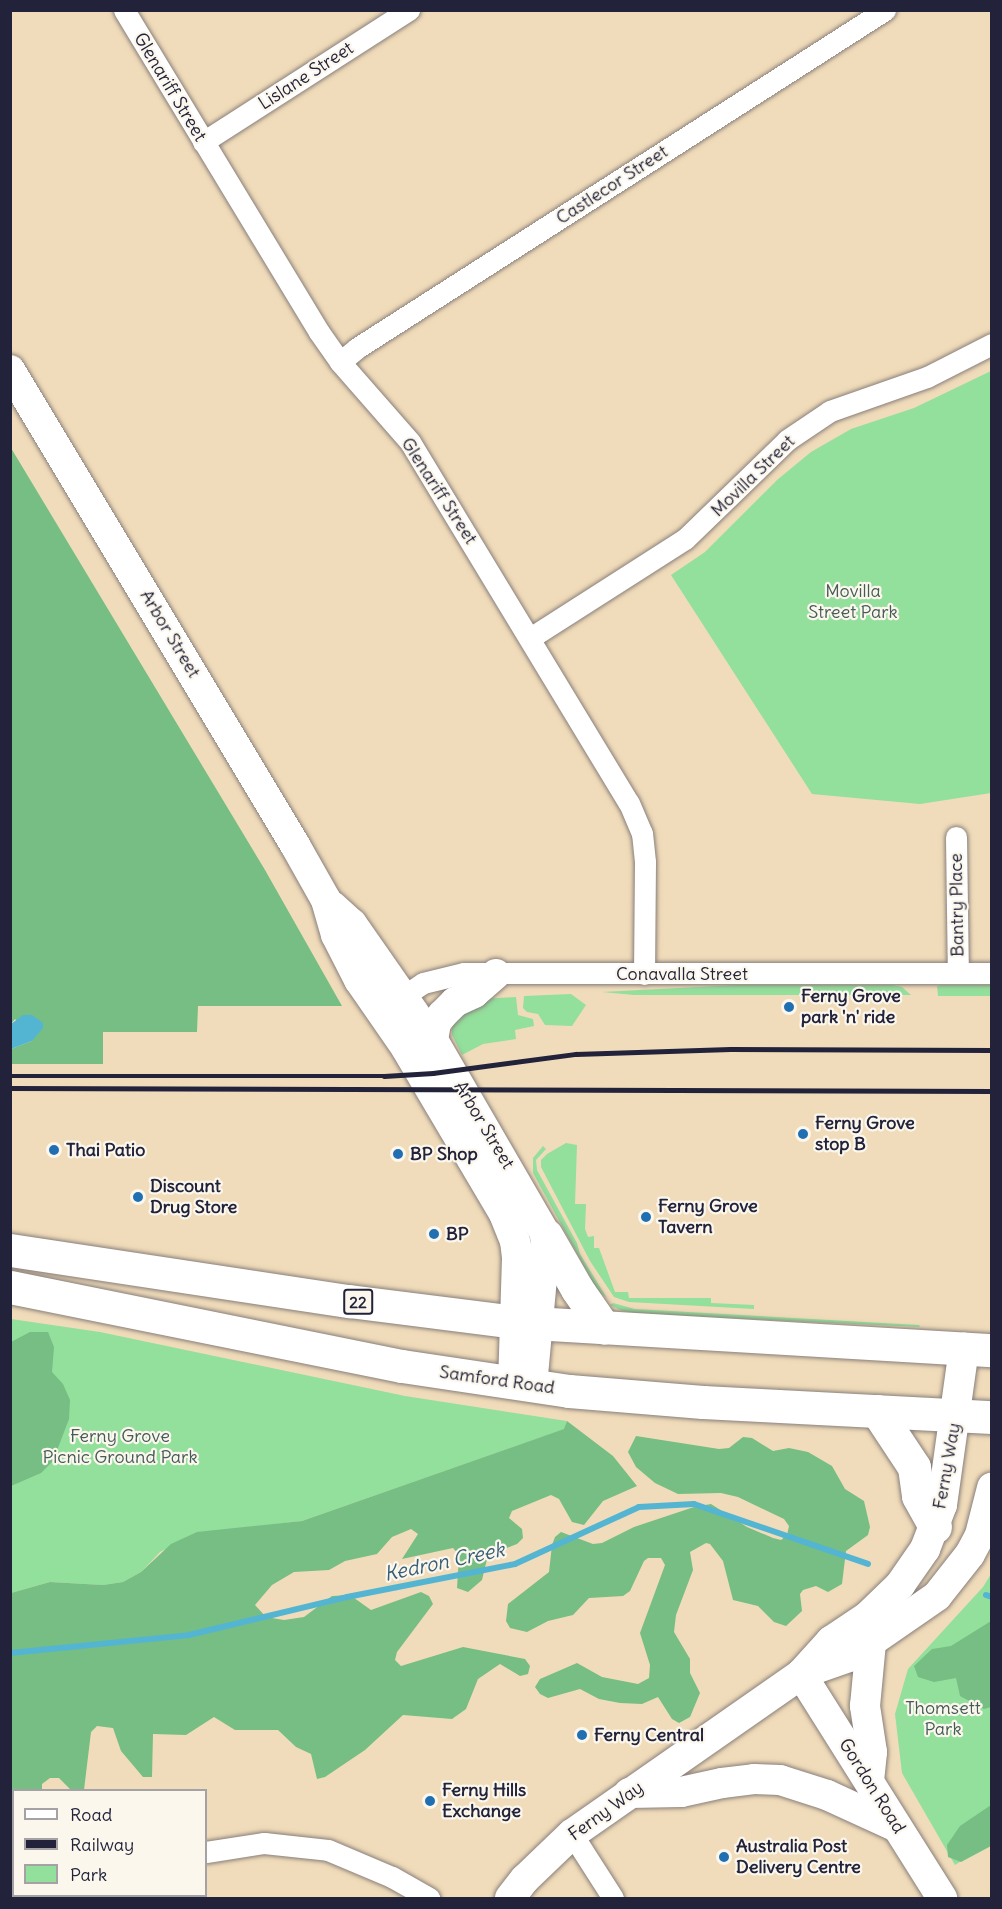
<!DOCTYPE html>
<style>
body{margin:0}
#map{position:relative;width:1002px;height:1909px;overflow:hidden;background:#f0dcba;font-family:Delius,sans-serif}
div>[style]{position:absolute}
.green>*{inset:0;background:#93df9c}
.forest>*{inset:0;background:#76be84}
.water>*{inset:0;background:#54b5d2}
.stream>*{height:6px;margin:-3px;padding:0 3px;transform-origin:3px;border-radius:3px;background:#54b5d2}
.roads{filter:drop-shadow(0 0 2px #897f7a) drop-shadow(0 0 2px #897f7a)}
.street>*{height:21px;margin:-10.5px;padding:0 10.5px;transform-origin:10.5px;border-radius:10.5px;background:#fff}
.secondary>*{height:30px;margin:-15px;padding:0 15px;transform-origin:15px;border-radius:15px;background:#fff}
.primary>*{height:33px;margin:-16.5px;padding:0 16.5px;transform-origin:16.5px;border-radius:16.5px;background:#fff}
.rail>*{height:4.5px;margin:-2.25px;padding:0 2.25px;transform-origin:2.25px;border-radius:2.25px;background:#22223b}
.dots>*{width:16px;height:16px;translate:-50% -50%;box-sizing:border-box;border:3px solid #fbf7ec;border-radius:50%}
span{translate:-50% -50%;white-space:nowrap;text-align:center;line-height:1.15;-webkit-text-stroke:4.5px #fbf7ec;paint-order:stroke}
.shield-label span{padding:2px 4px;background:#fbf7ec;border:2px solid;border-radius:4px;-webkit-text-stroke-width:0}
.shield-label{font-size:16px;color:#22223b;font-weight:700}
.street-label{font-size:18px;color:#22223b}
.park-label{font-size:18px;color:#445b58}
.poi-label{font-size:18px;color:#22223b;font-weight:700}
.left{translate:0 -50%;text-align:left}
.water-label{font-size:20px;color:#365d77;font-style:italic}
.frame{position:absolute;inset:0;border:12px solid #22223b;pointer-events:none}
.legend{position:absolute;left:12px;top:1789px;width:195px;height:108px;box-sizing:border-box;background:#fbf7ec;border:2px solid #a4a2a5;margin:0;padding:8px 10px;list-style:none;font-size:18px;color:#22223b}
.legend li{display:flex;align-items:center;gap:12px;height:30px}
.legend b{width:30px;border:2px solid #a4a2a5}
</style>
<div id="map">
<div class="green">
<div style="clip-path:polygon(991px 371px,991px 793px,920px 804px,812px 794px,671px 575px,705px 552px,777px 480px,811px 452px,851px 429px,914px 408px)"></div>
<div style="clip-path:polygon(736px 985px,893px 985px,902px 987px,911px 995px,634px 995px,602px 992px)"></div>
<div style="clip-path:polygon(941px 985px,991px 985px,991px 996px,938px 996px,937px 986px)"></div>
<div style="clip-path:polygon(571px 994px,586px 1005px,572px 1026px,545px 1025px,538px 1014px,527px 1012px,523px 1008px,524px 996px)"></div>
<div style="clip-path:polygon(516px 997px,518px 1015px,533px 1019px,534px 1026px,515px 1030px,516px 1039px,483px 1044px,462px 1055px,452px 1035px,452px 1021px,481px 999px)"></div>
<div style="clip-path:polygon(566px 1143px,577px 1145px,575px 1204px,586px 1204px,585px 1229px,588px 1237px,594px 1236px,594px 1248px,599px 1248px,615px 1292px,628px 1292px,629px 1298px,711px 1298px,711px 1303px,754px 1305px,754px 1309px,629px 1302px,614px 1297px,590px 1261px,541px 1167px,541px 1160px,547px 1154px)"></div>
<div style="clip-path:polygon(543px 1146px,546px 1149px,536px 1160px,537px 1170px,577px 1243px,580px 1254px,607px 1298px,597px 1290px,533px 1173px,533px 1158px)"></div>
<div style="clip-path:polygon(613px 1303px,635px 1309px,919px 1325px,920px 1327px,638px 1314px,622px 1311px,610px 1305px)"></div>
<div style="clip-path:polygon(11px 1319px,100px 1332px,405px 1396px,567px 1421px,565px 1429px,302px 1521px,197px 1533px,160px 1552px,141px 1572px,123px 1582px,103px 1585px,50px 1582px,11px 1593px)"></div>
<div style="clip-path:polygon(991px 1574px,991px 1842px,955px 1865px,902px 1773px,895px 1714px,908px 1669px,983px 1587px)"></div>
</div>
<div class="forest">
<div style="clip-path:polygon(11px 448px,265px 870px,342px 1006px,198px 1006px,197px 1032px,103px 1032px,103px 1064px,11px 1064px,11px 1049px,32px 1041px,15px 1019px,11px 1024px)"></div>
<div style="clip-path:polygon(30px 1332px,48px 1332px,54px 1347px,52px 1372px,63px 1384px,70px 1400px,69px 1419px,53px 1461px,41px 1473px,11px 1486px,11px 1342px)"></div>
<div style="clip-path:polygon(567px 1421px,613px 1456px,637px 1486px,603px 1501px,584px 1525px,572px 1522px,559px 1499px,551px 1495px,512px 1511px,509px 1518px,522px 1529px,523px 1538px,517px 1544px,488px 1555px,482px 1580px,468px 1592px,457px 1588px,459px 1555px,453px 1548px,402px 1559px,418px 1534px,411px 1529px,392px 1537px,377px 1554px,345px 1561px,329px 1570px,294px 1572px,272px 1585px,255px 1605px,266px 1617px,284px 1620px,304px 1617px,332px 1596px,350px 1595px,371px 1610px,421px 1592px,429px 1596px,433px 1604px,397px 1652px,395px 1660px,401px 1666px,463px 1647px,525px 1659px,530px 1666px,528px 1674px,520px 1676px,500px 1664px,478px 1679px,466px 1709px,452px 1719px,403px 1715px,365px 1750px,325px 1777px,317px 1779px,311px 1754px,296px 1747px,278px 1730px,235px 1730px,214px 1717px,186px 1735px,153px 1734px,152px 1777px,143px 1777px,121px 1751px,113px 1728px,97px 1726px,91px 1732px,84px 1790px,71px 1790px,59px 1778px,50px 1778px,42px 1784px,42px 1790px,14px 1790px,13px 1811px,11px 1810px,11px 1593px,50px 1582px,103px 1585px,123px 1582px,141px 1572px,171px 1544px,197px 1532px,302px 1521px,564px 1429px)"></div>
<div style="clip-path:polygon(636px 1436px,719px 1449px,729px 1448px,743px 1437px,752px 1438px,773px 1451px,789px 1448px,808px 1452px,832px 1466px,845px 1489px,864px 1501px,870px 1527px,868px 1535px,846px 1551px,842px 1584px,828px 1592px,816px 1586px,803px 1590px,800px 1594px,802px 1611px,786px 1626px,774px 1622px,758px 1606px,733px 1600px,723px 1561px,710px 1544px,706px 1543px,690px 1552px,693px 1570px,676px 1615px,674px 1632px,690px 1659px,690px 1673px,700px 1693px,690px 1717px,679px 1723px,672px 1719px,658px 1697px,642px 1704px,620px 1703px,599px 1699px,580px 1689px,548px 1698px,540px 1694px,535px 1687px,540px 1679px,577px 1663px,602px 1677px,638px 1684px,649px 1678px,650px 1665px,640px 1633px,665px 1565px,661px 1558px,648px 1558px,644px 1561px,630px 1591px,623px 1596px,589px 1598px,573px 1615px,548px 1621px,527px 1632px,510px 1628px,506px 1621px,508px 1604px,549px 1572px,552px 1545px,555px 1537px,561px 1532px,593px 1544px,602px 1543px,634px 1527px,694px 1507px,711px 1504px,747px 1527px,773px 1538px,781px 1540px,787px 1535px,789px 1526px,784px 1519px,738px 1497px,721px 1493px,678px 1494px,655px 1483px,636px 1467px,628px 1452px)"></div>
<div style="clip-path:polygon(991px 1621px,991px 1707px,984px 1709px,960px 1696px,956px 1678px,934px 1682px,918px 1677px,914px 1666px,932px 1649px,951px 1646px)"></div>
<div style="clip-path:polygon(991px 1805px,991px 1846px,961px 1862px,948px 1857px,947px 1845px,960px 1826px)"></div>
</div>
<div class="water">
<div style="clip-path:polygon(23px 1015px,32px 1015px,43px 1023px,43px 1028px,32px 1041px,11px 1049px,11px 1024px)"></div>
</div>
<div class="stream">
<div style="left:986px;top:1595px;width:6px;rotate:18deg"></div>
<div style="left:10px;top:1653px;width:180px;rotate:-5.7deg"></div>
<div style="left:189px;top:1635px;width:163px;rotate:-13.5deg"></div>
<div style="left:347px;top:1597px;width:171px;rotate:-11.1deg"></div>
<div style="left:515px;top:1564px;width:136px;rotate:-24.7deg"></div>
<div style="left:639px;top:1507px;width:55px;rotate:-3.1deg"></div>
<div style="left:694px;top:1504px;width:184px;rotate:19deg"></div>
</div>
<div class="roads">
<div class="street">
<div style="left:124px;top:10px;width:376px;rotate:58.8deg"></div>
<div style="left:319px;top:332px;width:37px;rotate:55deg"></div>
<div style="left:340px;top:362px;width:106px;rotate:48.8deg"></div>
<div style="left:410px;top:442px;width:422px;rotate:58.8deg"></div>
<div style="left:629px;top:803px;width:33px;rotate:67deg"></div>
<div style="left:642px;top:833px;width:29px;rotate:84deg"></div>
<div style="left:645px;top:862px;width:112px;rotate:90.5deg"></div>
<div style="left:203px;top:142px;width:245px;rotate:-32.7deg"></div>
<div style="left:340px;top:362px;width:22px;rotate:-39deg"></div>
<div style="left:357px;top:348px;width:627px;rotate:-32.63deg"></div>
<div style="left:530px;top:638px;width:184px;rotate:-32.6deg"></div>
<div style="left:685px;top:539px;width:142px;rotate:-44.1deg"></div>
<div style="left:787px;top:440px;width:52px;rotate:-34deg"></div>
<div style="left:830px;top:411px;width:103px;rotate:-19.3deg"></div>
<div style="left:927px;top:377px;width:73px;rotate:-26.9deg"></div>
<div style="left:956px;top:837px;width:135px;rotate:89.2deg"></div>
<div style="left:392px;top:1004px;width:37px;rotate:-34deg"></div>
<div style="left:423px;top:983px;width:42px;rotate:-13.7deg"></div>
<div style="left:464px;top:973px;width:528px"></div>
<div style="left:572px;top:1834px;width:76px;rotate:57.4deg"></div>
<div style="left:206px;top:1852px;width:59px;rotate:-8.8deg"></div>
<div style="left:264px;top:1843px;width:64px;rotate:6.2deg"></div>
<div style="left:328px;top:1850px;width:69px;rotate:22.9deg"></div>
<div style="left:392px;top:1877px;width:43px;rotate:29.6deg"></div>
<div style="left:84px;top:1898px;width:7px;rotate:-16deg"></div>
</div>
<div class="secondary">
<div style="left:10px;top:370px;width:554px;rotate:59.04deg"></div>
<div style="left:295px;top:845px;width:63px;rotate:60.6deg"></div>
<div style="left:326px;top:900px;width:36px;rotate:74deg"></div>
<div style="left:336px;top:935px;width:51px;rotate:62.9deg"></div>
<div style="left:359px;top:980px;width:83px;rotate:55.3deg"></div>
<div style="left:406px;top:1048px;width:193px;rotate:59.4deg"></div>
<div style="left:504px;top:1214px;width:29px;rotate:68deg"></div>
<div style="left:515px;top:1241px;width:17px;rotate:83deg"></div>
<div style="left:517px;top:1258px;width:124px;rotate:91.8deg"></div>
<div style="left:332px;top:906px;width:27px;rotate:42deg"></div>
<div style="left:352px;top:924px;width:141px;rotate:55.1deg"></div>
<div style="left:433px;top:1040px;width:225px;rotate:59.9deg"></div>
<div style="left:546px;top:1235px;width:151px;rotate:95.3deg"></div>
<div style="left:433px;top:1040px;width:17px;rotate:-80deg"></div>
<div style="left:436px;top:1023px;width:10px;rotate:-53deg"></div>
<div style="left:442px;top:1015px;width:18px;rotate:-45deg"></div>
<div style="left:455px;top:1002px;width:21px;rotate:-25deg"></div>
<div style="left:474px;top:993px;width:29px;rotate:-41deg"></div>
<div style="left:806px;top:1672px;width:46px;rotate:-19.2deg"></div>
<div style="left:849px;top:1657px;width:107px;rotate:-34.7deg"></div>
<div style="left:937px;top:1596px;width:53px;rotate:-51.8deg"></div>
<div style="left:970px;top:1554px;width:21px;rotate:-62deg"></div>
<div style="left:980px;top:1535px;width:49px;rotate:-75.7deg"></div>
<div style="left:801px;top:1674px;width:265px;rotate:57.8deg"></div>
<div style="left:869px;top:1781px;width:29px;rotate:-84deg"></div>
<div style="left:872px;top:1752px;width:47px;rotate:-98.7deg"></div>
<div style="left:865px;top:1706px;width:64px;rotate:-84.6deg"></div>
<div style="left:629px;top:1793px;width:52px;rotate:-1.1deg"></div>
<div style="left:681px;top:1792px;width:42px;rotate:-12.4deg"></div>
<div style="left:722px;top:1783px;width:32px;rotate:-7deg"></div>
<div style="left:754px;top:1779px;width:26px;rotate:2deg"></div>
<div style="left:780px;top:1780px;width:49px;rotate:17.7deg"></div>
<div style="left:827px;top:1795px;width:77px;rotate:24.6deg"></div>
<div style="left:510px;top:1898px;width:24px;rotate:-52deg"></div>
<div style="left:525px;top:1879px;width:65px;rotate:-43.8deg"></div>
<div style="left:572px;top:1834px;width:279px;rotate:-34.9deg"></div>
<div style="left:801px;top:1674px;width:45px;rotate:-47.7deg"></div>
<div style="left:831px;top:1641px;width:45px;rotate:-34deg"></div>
<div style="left:868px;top:1616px;width:45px;rotate:-44.1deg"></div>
<div style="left:900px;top:1585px;width:44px;rotate:-55.2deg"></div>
<div style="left:925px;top:1549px;width:47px;rotate:-68.9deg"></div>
<div style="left:942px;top:1505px;width:159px;rotate:-82deg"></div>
</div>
<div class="primary">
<div style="left:546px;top:1235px;width:62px;rotate:60.1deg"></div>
<div style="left:577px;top:1289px;width:47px;rotate:55.3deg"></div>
<div style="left:10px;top:1250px;width:343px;rotate:8.6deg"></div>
<div style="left:349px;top:1301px;width:168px;rotate:7.2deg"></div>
<div style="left:516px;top:1322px;width:477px;rotate:3.4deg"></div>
<div style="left:10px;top:1287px;width:400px;rotate:11.4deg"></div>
<div style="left:402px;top:1366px;width:169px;rotate:8.5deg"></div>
<div style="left:569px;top:1391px;width:134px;rotate:4.7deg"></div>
<div style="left:703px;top:1402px;width:289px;rotate:3deg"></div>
<div style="left:877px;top:1411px;width:67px;rotate:56.5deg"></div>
<div style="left:914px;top:1467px;width:29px;rotate:82deg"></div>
<div style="left:918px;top:1496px;width:35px;rotate:61deg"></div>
</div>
</div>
<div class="rail">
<div style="left:10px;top:1076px;width:374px"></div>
<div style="left:384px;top:1076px;width:49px;rotate:-3.5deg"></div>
<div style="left:433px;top:1073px;width:144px;rotate:-7.6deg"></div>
<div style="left:576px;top:1054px;width:154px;rotate:-1.9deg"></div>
<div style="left:730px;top:1049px;width:262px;rotate:0.2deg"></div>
<div style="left:10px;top:1088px;width:982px;rotate:0.18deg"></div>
</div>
<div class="dots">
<div style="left:789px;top:1007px;background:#1f6fb2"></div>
<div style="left:803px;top:1134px;background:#1f6fb2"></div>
<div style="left:54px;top:1150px;background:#1f6fb2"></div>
<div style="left:398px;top:1154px;background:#1f6fb2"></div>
<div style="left:138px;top:1197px;background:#1f6fb2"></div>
<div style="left:646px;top:1217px;background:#1f6fb2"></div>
<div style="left:434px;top:1234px;background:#1f6fb2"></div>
<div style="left:582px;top:1735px;background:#1f6fb2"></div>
<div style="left:430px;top:1801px;background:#1f6fb2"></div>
<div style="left:724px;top:1857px;background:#1f6fb2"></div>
</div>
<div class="shield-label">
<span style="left:358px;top:1302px">22</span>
</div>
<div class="street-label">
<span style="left:306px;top:76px;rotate:-33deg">Lislane Street</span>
<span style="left:170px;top:87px;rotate:59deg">Glenariff Street</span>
<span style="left:612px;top:185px;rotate:-33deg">Castlecor Street</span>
<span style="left:753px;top:476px;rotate:-44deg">Movilla Street</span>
<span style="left:439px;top:491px;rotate:57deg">Glenariff Street</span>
<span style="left:170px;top:634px;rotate:59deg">Arbor Street</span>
<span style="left:957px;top:905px;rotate:-91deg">Bantry Place</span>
<span style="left:682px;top:974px">Conavalla Street</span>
<span style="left:484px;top:1125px;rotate:59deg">Arbor Street</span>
<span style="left:497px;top:1380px;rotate:8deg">Samford Road</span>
<span style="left:947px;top:1466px;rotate:-80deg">Ferny Way</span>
<span style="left:872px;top:1786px;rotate:58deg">Gordon Road</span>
<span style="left:606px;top:1811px;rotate:-36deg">Ferny Way</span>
</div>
<div class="park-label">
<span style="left:853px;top:602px">Movilla<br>Street Park</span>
<span style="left:120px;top:1447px">Ferny Grove<br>Picnic Ground Park</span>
<span style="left:943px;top:1719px">Thomsett<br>Park</span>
</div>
<div class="poi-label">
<span class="left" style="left:801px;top:1007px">Ferny Grove<br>park 'n' ride</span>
<span class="left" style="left:815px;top:1134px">Ferny Grove<br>stop B</span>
<span class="left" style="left:66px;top:1150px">Thai Patio</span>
<span class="left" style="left:410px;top:1154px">BP Shop</span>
<span class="left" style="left:150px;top:1197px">Discount<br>Drug Store</span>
<span class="left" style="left:658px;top:1217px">Ferny Grove<br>Tavern</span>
<span class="left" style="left:446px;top:1234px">BP</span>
<span class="left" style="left:594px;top:1735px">Ferny Central</span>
<span class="left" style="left:442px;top:1801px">Ferny Hills<br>Exchange</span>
<span class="left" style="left:736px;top:1857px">Australia Post<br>Delivery Centre</span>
</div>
<div class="water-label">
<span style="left:444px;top:1561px;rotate:-12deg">Kedron Creek</span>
</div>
<div class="frame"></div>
<ul class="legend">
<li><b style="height:8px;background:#fff"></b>Road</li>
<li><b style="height:8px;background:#22223b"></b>Railway</li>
<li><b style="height:16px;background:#93df9c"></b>Park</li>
</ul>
</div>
